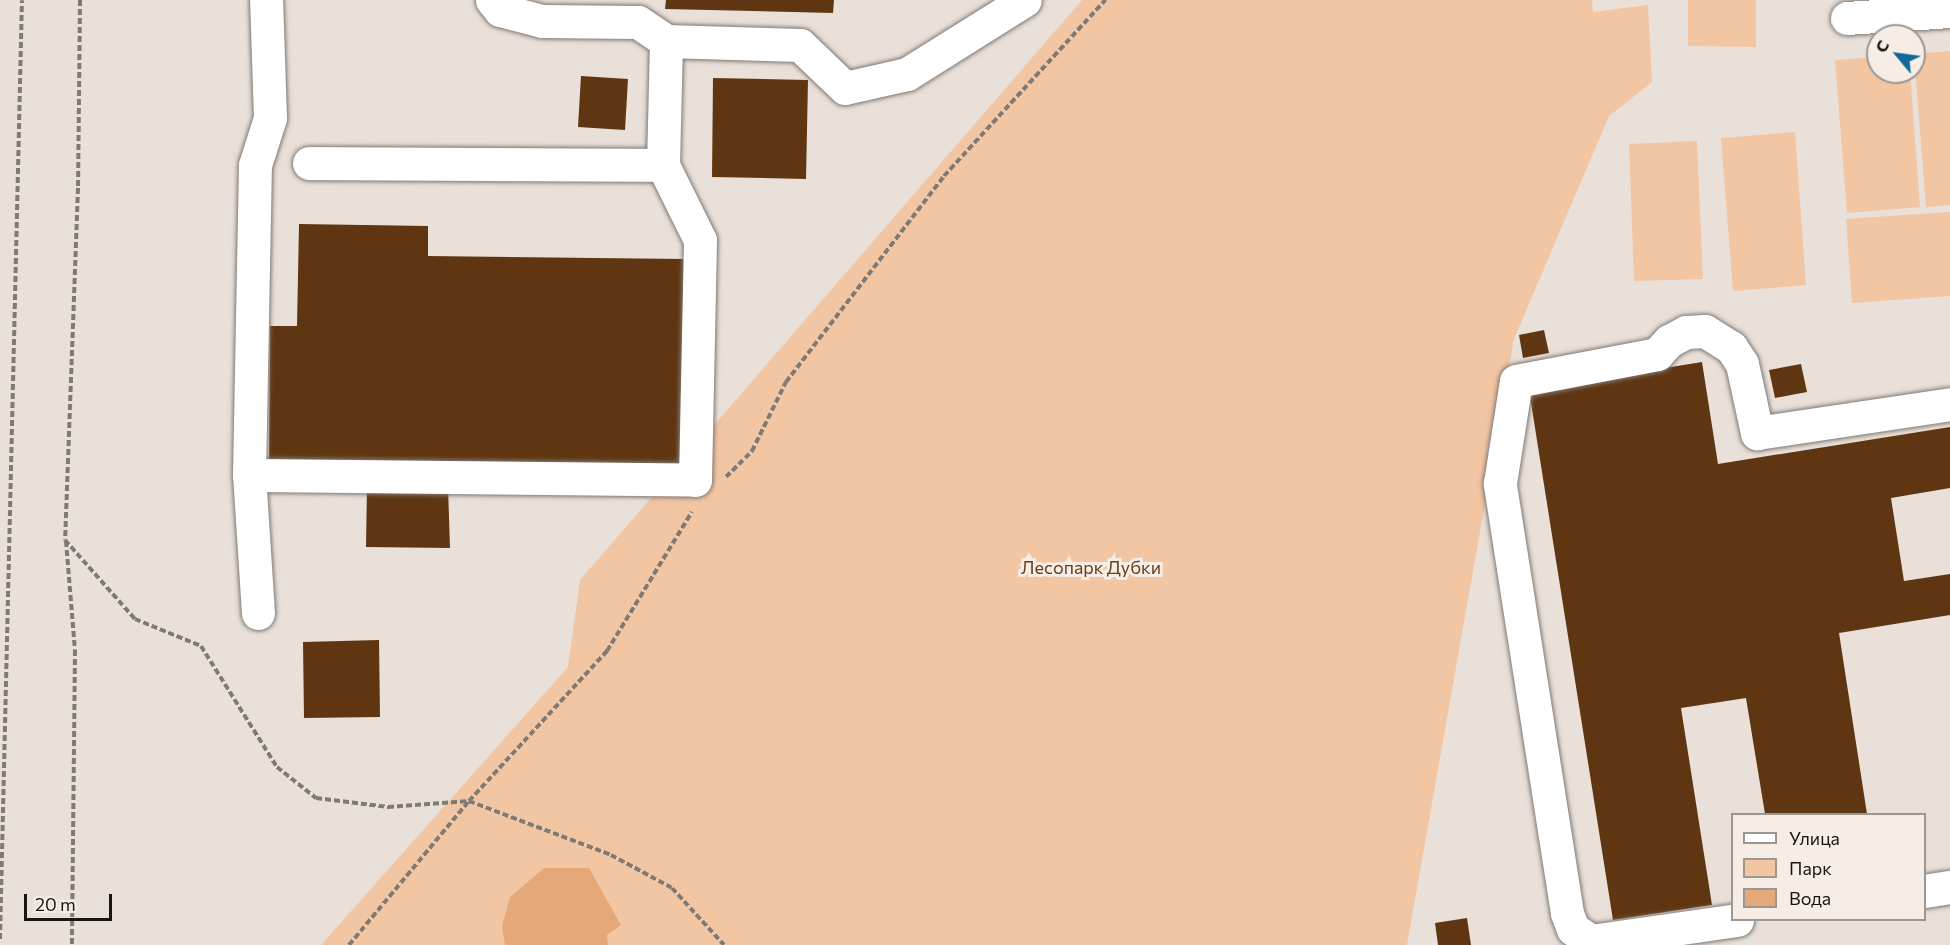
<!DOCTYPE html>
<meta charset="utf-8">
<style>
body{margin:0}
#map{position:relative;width:1950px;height:945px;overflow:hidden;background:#e9e0d9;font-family:Commissioner,sans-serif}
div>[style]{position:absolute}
.green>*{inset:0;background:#f2c5a3}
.water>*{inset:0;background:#e5a979}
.building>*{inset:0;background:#5f3611}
.path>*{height:4px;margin-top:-2px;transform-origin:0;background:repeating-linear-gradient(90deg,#807a75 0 6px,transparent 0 9px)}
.roads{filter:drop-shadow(0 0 2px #827973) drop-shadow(0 0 2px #827973)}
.minor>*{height:33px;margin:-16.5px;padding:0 16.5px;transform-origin:16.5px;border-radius:16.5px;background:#fff}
span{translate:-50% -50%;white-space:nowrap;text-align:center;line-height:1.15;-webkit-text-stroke:6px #f6ede6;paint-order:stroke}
.park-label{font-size:18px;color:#673e1a}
.legend{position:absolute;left:1731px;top:813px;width:195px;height:108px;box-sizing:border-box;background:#f6ede6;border:2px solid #9d9791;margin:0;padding:8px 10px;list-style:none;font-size:18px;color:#181512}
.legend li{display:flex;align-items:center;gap:12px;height:30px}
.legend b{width:30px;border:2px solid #9d9791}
.north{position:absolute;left:1866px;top:24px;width:60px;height:60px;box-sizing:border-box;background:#f6ede6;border:2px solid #9d9791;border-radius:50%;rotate:299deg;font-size:16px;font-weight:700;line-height:24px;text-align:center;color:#181512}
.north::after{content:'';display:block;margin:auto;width:21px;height:27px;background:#0f6a99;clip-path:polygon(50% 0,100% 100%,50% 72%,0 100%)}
.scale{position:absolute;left:24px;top:894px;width:88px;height:27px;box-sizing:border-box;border:3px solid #181512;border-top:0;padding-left:8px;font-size:18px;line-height:21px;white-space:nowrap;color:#181512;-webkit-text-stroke:4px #f6ede6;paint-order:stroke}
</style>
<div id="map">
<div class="green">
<div style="clip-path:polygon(1082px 0,1592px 0,1593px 12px,1648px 5px,1652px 82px,1609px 116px,1514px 339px,1407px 945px,321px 945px,568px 667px,580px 580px)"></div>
<div style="clip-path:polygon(1688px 0,1756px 0,1756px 47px,1688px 46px)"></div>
<div style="clip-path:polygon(1950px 51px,1950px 205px,1926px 207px,1914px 54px)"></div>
<div style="clip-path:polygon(1878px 57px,1878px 72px,1910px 72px,1920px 207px,1847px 213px,1835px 60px)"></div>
<div style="clip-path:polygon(1795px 132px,1806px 285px,1733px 291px,1721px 138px)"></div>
<div style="clip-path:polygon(1697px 141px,1703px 279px,1634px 281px,1629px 144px)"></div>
<div style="clip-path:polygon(1950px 212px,1950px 296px,1852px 303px,1846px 219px)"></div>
</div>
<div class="water">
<div style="clip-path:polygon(544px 868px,589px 868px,621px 925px,607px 935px,608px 945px,505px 945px,502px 926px,510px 897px)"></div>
</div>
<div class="building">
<div style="clip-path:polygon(666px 0,834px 0,833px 13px,665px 9px)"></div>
<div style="clip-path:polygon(581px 76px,628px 79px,625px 130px,578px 127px)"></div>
<div style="clip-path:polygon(713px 78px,808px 80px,806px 179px,712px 177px)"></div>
<div style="clip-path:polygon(299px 224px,428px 226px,428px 256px,684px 259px,681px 471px,269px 466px,270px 326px,297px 326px)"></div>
<div style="clip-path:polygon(1544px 330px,1549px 353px,1523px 358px,1519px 335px)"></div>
<div style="clip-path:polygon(1702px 362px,1718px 464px,1950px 427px,1950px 488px,1891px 498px,1904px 581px,1950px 574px,1950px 615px,1839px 633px,1867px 814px,1765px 814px,1746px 698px,1681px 708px,1712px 905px,1613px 920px,1529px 390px)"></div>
<div style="clip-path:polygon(1801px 364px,1807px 392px,1775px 398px,1769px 370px)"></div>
<div style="clip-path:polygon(367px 485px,448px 487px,450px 548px,366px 547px)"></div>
<div style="clip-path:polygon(379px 640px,380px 717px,304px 718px,303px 642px)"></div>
<div style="clip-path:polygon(1467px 918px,1471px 945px,1438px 945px,1435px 923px)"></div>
</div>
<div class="path">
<div style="left:80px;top:0;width:188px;rotate:90.6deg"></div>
<div style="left:78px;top:188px;width:352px;rotate:92.1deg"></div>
<div style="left:65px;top:540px;width:106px;rotate:48.5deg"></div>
<div style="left:135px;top:619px;width:71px;rotate:22.2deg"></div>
<div style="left:201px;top:646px;width:143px;rotate:57.9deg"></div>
<div style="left:277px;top:767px;width:50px;rotate:38.5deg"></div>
<div style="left:316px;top:798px;width:73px;rotate:7.1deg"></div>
<div style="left:388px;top:807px;width:81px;rotate:-4.2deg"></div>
<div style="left:469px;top:801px;width:152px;rotate:20.8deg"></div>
<div style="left:611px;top:855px;width:69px;rotate:28.4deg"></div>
<div style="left:672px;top:888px;width:77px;rotate:47.6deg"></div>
<div style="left:726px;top:477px;width:37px;rotate:-45deg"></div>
<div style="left:752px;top:451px;width:77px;rotate:-63.8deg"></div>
<div style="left:786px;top:382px;width:260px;rotate:-52.5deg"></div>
<div style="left:944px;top:176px;width:239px;rotate:-47.5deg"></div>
<div style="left:66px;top:541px;width:109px;rotate:85.3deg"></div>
<div style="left:75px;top:650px;width:295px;rotate:90.6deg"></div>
<div style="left:0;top:939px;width:939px;rotate:-88.66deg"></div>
<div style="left:349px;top:945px;width:187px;rotate:-50.2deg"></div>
<div style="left:469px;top:801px;width:204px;rotate:-47.4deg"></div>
<div style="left:607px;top:651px;width:163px;rotate:-58.6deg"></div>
</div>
<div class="roads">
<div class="minor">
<div style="left:492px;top:0;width:13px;rotate:51deg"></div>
<div style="left:500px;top:10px;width:43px;rotate:14.7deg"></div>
<div style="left:542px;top:21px;width:96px;rotate:0.6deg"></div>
<div style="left:638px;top:22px;width:34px;rotate:34deg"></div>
<div style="left:666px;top:41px;width:134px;rotate:1.7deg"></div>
<div style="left:800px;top:45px;width:62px;rotate:43.7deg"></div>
<div style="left:845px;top:88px;width:64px;rotate:-12.7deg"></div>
<div style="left:907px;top:74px;width:139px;rotate:-32.1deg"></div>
<div style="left:1847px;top:18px;width:103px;rotate:-3.9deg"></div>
<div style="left:309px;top:163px;width:354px;rotate:0.3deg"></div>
<div style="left:663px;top:165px;width:124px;rotate:-88.6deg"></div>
<div style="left:249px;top:475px;width:446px;rotate:0.6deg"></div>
<div style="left:695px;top:480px;width:240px;rotate:-88.8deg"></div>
<div style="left:700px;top:240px;width:84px;rotate:-116.3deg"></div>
<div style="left:258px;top:613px;width:138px;rotate:-93.7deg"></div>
<div style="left:249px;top:475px;width:310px;rotate:-88.9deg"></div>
<div style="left:255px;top:165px;width:49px;rotate:-72.3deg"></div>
<div style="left:270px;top:118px;width:118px;rotate:-91.9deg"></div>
<div style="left:1924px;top:891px;width:26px;rotate:-9deg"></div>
<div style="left:1737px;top:920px;width:148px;rotate:171.8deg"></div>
<div style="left:1591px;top:941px;width:22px;rotate:-146deg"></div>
<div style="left:1573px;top:929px;width:17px;rotate:-111deg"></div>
<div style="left:1567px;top:913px;width:435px;rotate:-98.9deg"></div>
<div style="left:1500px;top:483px;width:103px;rotate:-81.1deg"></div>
<div style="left:1516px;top:381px;width:144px;rotate:-10.8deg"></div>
<div style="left:1657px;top:354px;width:18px;rotate:-47deg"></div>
<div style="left:1669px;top:341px;width:19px;rotate:-28deg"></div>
<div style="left:1686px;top:332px;width:19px;rotate:-3deg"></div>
<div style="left:1705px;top:331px;width:31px;rotate:32deg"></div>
<div style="left:1731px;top:347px;width:20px;rotate:57deg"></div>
<div style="left:1742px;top:364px;width:71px;rotate:77.7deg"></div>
<div style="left:1757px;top:433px;width:195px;rotate:-8.5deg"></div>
</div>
</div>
<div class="park-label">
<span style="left:1091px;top:567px">Лесопарк Дубки</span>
</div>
<ul class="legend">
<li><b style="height:8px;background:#fff"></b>Улица</li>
<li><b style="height:16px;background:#f2c5a3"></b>Парк</li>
<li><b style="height:16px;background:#e5a979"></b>Вода</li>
</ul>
<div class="north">С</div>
<div class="scale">20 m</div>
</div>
